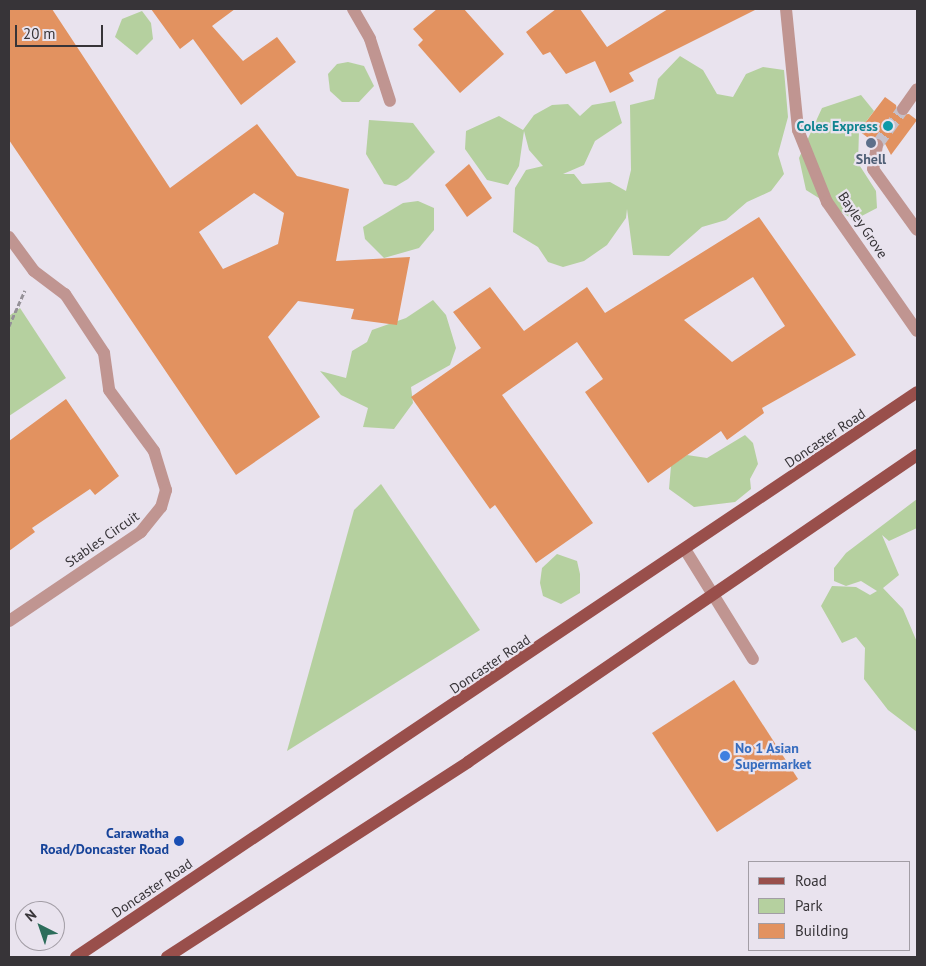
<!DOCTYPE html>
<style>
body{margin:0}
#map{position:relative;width:926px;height:966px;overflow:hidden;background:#e9e3ee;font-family:"PT Sans",sans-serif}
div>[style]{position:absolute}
.green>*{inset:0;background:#b5d09f}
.building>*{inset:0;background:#e29260}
.minor-tunnel>*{height:12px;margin-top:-6px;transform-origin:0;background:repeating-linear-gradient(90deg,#c5c0ca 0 12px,transparent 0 18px)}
.path>*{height:3px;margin-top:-1.5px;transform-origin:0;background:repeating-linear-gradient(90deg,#959198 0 5px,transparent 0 7.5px)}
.minor>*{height:12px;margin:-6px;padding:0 6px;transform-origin:6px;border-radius:6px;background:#c09591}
.major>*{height:12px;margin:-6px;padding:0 6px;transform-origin:6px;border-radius:6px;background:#994f4b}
.dots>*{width:14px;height:14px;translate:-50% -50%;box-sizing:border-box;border:2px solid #e9e3ee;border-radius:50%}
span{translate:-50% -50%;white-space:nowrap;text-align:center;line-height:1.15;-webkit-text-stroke:4.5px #e9e3ee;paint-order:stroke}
.culture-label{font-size:14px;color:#0d838f;font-weight:700}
.right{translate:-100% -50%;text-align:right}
.service-label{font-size:14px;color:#4e5e75;font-weight:700}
.street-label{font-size:14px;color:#373438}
.shop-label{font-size:14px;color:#366cbe;font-weight:700}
.left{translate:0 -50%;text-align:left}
.transit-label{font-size:14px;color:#164399;font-weight:700}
.frame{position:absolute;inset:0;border:10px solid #373438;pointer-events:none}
.legend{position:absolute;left:748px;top:861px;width:162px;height:90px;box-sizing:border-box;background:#e9e3ee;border:1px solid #a29da5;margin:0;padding:6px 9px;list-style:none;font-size:15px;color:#373438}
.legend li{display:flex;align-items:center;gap:10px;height:25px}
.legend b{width:25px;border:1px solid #a29da5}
.north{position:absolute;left:15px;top:901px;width:50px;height:50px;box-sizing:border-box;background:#e9e3ee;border:1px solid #a29da5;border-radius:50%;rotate:319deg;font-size:14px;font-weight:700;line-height:20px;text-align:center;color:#373438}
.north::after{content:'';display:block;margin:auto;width:18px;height:22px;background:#2d6d5b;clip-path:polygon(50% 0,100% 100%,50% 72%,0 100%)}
.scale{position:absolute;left:15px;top:25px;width:88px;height:22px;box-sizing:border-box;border:2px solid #373438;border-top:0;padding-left:6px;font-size:15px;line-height:18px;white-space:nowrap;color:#373438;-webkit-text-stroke:4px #e9e3ee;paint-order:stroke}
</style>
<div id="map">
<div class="green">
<div style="clip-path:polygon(142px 11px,151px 23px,153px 39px,137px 55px,115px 37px,122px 19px)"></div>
<div style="clip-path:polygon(680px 56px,703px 70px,717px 94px,733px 97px,746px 74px,763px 67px,784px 70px,788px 117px,778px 154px,784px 174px,771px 191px,747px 202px,726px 220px,702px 227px,669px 256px,633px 255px,627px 209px,626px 218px,607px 245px,584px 261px,563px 267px,548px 262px,538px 247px,513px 232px,515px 188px,526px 170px,543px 166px,529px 150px,524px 131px,519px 166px,508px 185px,487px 180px,465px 149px,466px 131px,499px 116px,523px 130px,534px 115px,552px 105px,568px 104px,580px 116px,592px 105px,615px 101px,622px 123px,595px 141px,584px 165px,563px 174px,574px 174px,582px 184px,610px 182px,626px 191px,631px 170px,630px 105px,654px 99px,658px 79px)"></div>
<div style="clip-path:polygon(348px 62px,364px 66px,374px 86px,359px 102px,342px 102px,330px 91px,328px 74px,337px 64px)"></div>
<div style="clip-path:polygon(861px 95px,874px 111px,859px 131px,858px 163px,876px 191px,877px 208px,854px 220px,806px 190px,799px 158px,822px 108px)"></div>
<div style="clip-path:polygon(369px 120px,413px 123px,435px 152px,408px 179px,396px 186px,384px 184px,366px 154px)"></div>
<div style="clip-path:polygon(418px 201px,434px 208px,434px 230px,419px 248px,384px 258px,365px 239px,363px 227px,403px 203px)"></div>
<div style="clip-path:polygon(433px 300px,446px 315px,456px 348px,450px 365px,411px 387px,413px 403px,394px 429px,363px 427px,368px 408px,341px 395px,320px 371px,346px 378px,352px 351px,367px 342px,372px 330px,406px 318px)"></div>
<div style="clip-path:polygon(20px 308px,66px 378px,9px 416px,9px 316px)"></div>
<div style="clip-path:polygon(745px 435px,753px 443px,758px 464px,750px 479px,751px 489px,735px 502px,694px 507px,669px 489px,671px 466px,687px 455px,707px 458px)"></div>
<div style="clip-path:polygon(381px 484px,480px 630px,287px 751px,354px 510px)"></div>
<div style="clip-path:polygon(917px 499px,917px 528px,889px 541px,882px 535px,899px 575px,883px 588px,903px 609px,917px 642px,917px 732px,888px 710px,864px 679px,865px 648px,856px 637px,842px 643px,821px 606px,832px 586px,856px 587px,870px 595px,877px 591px,861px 581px,846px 586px,834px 581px,834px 568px,846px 553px)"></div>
<div style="clip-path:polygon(557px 554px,577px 561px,580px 574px,580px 593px,561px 604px,543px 596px,540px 583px,542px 568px)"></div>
</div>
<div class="building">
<div style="clip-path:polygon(evenodd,9px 9px,52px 9px,170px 188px,257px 124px,297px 176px,349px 189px,336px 261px,410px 257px,397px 325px,351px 319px,354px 309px,298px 301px,268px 337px,320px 417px,236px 475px,9px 140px,9px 9px,254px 193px,284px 213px,278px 244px,223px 269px,199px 232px,254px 193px)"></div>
<div style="clip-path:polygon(151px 9px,235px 9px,212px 26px,243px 61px,277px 37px,296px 62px,241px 105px,193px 39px,180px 49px)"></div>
<div style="clip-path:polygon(437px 9px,464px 9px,504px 54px,460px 93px,418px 45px,423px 40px,413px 29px)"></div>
<div style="clip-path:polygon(556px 9px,580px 9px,607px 47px,668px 9px,757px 9px,629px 73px,634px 81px,610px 93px,595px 61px,566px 74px,550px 52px,543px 55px,526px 32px)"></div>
<div style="clip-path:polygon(885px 97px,896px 105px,898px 115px,909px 114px,917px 120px,891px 155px,882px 138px,871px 140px,859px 131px)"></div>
<div style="clip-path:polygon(469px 164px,492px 198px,467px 217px,445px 185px)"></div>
<div style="clip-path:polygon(evenodd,759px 217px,856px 355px,762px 408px,764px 413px,727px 440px,721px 431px,648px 483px,585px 392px,603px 379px,577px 342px,502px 395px,593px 523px,536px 563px,495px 505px,490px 509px,411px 397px,481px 348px,453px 312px,490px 287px,524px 331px,587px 287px,605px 313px,759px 217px,753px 277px,785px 326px,732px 362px,684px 320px,753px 277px)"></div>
<div style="clip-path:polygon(66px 399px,119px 476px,95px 495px,90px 489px,32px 528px,35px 532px,9px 551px,9px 441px)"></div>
<div style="clip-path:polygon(734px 680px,798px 779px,717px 832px,652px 733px)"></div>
</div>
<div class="minor-tunnel">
<div style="left:877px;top:145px;width:44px;rotate:-54.2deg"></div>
</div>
<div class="path">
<div style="left:9px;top:326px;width:39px;rotate:-66deg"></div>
</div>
<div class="minor">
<div style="left:353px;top:9px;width:34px;rotate:60deg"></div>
<div style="left:370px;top:39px;width:65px;rotate:72.1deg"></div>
<div style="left:786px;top:9px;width:122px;rotate:84.3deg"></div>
<div style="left:798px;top:130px;width:78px;rotate:68.1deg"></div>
<div style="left:827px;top:202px;width:157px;rotate:55.1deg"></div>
<div style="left:903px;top:109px;width:24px;rotate:-55deg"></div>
<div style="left:877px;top:145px;width:24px;rotate:99deg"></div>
<div style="left:873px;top:169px;width:75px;rotate:54.2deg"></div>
<div style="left:9px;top:237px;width:42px;rotate:53.7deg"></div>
<div style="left:34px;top:271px;width:39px;rotate:37deg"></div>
<div style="left:65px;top:294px;width:71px;rotate:56.5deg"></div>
<div style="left:104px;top:353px;width:37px;rotate:82deg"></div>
<div style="left:109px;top:390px;width:76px;rotate:53.6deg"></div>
<div style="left:154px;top:451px;width:41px;rotate:72.9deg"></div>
<div style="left:166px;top:490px;width:18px;rotate:106deg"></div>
<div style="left:161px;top:507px;width:32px;rotate:129deg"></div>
<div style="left:141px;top:532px;width:159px;rotate:146deg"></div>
<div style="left:686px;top:551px;width:127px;rotate:58.2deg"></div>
</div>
<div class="major">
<div style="left:76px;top:957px;width:1013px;rotate:-33.89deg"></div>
<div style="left:167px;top:957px;width:359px;rotate:-32.9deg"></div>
<div style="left:468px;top:762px;width:544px;rotate:-34.36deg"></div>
</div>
<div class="dots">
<div style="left:888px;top:126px;background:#0f9aa8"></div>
<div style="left:871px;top:143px;background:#5c6f8a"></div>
<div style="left:725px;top:756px;background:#3f7fe0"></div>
<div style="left:179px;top:841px;background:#1a4fb4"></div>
</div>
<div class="culture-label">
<span class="right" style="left:878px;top:126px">Coles Express</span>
</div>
<div class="service-label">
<span style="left:871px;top:159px">Shell</span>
</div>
<div class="street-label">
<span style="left:863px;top:225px;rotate:56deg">Bayley Grove</span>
<span style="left:825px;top:438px;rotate:-34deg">Doncaster Road</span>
<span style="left:102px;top:539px;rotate:-35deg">Stables Circuit</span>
<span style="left:490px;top:664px;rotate:-34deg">Doncaster Road</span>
<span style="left:152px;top:888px;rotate:-34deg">Doncaster Road</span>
</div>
<div class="shop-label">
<span class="left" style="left:735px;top:756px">No 1 Asian<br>Supermarket</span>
</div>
<div class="transit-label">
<span class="right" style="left:169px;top:841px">Carawatha<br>Road/Doncaster Road</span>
</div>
<div class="frame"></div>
<ul class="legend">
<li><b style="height:6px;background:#994f4b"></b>Road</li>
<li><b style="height:14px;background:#b5d09f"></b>Park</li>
<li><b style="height:14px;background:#e29260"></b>Building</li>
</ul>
<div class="north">N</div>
<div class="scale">20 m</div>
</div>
